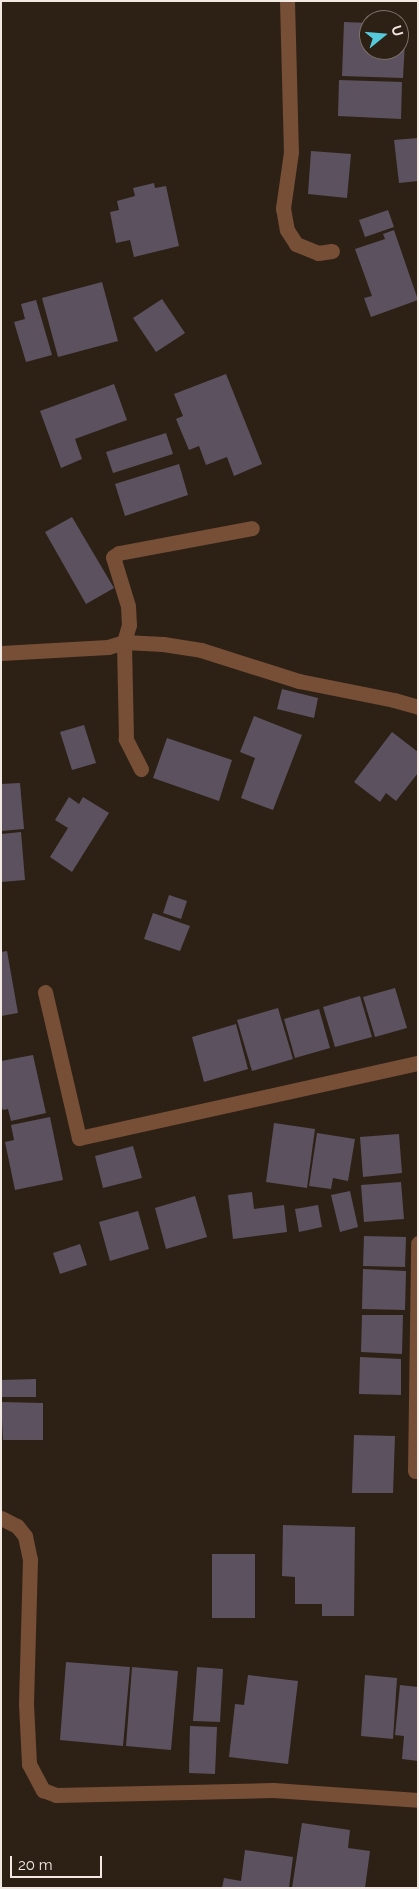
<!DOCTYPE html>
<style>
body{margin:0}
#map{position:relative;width:419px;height:1889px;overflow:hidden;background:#2d2116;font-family:Raleway,sans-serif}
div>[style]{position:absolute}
.building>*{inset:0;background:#5c515f}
.service>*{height:15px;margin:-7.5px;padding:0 7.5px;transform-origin:7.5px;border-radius:7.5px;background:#774e36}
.minor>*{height:15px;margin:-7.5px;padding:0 7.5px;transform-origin:7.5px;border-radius:7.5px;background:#774e36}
span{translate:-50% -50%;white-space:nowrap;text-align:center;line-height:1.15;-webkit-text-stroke:4px #2d2116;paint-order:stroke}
.frame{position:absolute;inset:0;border:2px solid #f1e9e2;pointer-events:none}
.north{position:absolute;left:359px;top:10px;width:50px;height:50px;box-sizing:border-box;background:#2d2116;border:1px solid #7b7168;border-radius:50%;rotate:73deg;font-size:14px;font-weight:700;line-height:20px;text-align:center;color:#f1e9e2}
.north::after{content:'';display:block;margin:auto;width:18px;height:22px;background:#54cadc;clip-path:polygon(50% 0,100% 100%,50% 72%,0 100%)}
.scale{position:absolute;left:10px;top:1856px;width:92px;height:22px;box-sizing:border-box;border:2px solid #f1e9e2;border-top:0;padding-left:6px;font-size:15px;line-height:18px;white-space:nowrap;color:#f1e9e2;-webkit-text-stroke:4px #2d2116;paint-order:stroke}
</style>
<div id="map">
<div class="building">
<div style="clip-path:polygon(344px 22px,369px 23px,369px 50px,399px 50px,399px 24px,406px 24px,403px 78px,342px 76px)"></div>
<div style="clip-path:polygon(339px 80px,402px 82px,401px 119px,338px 116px)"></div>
<div style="clip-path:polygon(418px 138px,418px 181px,399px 183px,394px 140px)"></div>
<div style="clip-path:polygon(311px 151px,351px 154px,347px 198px,308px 194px)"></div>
<div style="clip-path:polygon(154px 183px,155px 188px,166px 186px,179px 246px,134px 257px,130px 240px,116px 243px,110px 212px,119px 210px,117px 201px,135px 196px,133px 188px)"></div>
<div style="clip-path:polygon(388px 210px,394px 227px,365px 237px,359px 220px)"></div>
<div style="clip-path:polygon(394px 230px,418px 300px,371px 317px,364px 298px,372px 296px,355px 249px,385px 239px,383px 234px)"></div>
<div style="clip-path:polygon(102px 282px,118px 341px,58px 357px,42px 298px)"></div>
<div style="clip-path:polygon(162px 299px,185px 333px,156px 352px,133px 318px)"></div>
<div style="clip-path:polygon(36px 300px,52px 355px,26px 362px,14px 322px,25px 319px,21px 304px)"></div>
<div style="clip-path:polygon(226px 374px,262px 464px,234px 476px,227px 457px,206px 465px,199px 446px,189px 450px,176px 419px,183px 416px,174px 394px)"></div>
<div style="clip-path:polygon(114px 384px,127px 420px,75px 439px,82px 459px,61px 468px,40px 411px)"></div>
<div style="clip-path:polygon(166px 433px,173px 454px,113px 473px,106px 452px)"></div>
<div style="clip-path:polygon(179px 464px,188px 495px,125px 516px,115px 484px)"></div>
<div style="clip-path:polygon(72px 517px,114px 588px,86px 604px,45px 532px)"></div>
<div style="clip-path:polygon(282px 689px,318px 698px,314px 718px,277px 709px)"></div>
<div style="clip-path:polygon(254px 716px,302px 735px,273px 810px,241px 798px,255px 758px,240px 752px)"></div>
<div style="clip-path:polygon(84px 725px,96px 763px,72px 770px,60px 732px)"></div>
<div style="clip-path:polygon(392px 732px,418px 752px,418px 773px,396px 801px,386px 793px,380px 802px,354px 782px)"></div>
<div style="clip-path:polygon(167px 738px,232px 760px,219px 801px,153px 778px)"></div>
<div style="clip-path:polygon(20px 783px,24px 829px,1px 831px,1px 784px)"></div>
<div style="clip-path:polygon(69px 797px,79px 804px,83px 797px,109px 813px,72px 872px,50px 857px,68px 828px,55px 820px)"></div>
<div style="clip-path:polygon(21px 832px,25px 880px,1px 882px,1px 834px)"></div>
<div style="clip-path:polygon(169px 895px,187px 901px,181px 919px,163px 913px)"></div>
<div style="clip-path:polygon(153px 913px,190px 926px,180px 951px,144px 939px)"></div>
<div style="clip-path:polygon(7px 951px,18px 1013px,1px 1016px,1px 952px)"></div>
<div style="clip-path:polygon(395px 988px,407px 1028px,375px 1037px,363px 997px)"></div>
<div style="clip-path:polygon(360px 996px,372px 1037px,335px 1047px,323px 1007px)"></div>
<div style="clip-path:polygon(278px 1008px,293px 1059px,252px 1071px,237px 1020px)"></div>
<div style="clip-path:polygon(319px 1009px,330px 1048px,295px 1058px,284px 1019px)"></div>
<div style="clip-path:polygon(236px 1024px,248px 1069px,204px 1082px,192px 1037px)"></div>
<div style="clip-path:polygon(33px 1055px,46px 1113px,11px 1121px,8px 1109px,3px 1110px,1px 1106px,1px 1061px)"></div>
<div style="clip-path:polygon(50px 1117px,63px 1180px,15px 1190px,5px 1142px,14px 1140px,11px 1125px)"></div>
<div style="clip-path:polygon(274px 1123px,315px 1129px,307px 1188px,266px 1182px)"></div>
<div style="clip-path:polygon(317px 1133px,355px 1139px,348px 1181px,333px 1178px,331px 1189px,309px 1186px)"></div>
<div style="clip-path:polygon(399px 1134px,402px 1173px,363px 1177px,360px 1137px)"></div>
<div style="clip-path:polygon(133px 1146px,142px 1178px,103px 1188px,95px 1156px)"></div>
<div style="clip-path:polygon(401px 1182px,404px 1219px,364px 1222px,361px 1185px)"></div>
<div style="clip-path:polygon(350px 1191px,358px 1227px,340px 1232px,331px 1195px)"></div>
<div style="clip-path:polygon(252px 1192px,254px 1209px,284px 1205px,287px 1232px,233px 1239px,228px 1195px)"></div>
<div style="clip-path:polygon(195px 1196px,207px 1237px,166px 1249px,155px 1208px)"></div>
<div style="clip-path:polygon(318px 1205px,322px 1227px,299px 1232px,295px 1209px)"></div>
<div style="clip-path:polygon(138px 1211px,149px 1249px,110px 1261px,99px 1222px)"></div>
<div style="clip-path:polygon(364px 1236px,406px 1237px,405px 1267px,363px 1266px)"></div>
<div style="clip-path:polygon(80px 1244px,87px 1265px,60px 1274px,53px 1253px)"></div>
<div style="clip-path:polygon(363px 1269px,406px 1271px,405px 1310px,362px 1309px)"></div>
<div style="clip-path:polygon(362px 1315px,403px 1315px,402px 1354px,361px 1352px)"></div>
<div style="clip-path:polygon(360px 1357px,401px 1359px,401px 1395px,359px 1394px)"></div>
<div style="clip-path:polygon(36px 1379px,36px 1397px,1px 1397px,1px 1380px)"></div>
<div style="clip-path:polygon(1px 1402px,43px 1403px,43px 1440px,3px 1440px)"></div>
<div style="clip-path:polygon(354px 1435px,395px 1436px,393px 1493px,352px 1493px)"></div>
<div style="clip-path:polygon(283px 1525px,355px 1527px,354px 1616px,322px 1616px,322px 1604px,295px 1604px,295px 1577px,282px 1576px)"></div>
<div style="clip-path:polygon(212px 1554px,255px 1554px,255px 1618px,212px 1618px)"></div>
<div style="clip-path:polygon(66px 1662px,130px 1667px,123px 1746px,60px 1740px)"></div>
<div style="clip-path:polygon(132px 1667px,178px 1671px,171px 1750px,126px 1746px)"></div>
<div style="clip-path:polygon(197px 1667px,223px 1669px,220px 1722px,193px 1721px)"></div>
<div style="clip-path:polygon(248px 1675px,298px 1681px,288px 1764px,229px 1757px,235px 1704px,244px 1705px)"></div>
<div style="clip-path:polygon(365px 1675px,397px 1678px,393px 1739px,361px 1736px)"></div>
<div style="clip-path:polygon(400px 1685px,418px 1687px,418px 1761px,402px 1759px,404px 1736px,395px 1735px)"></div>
<div style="clip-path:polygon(190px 1726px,217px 1727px,215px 1774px,189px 1773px)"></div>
<div style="clip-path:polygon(302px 1823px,350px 1830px,348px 1848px,370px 1851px,365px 1888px,292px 1888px)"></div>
<div style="clip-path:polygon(245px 1850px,293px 1857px,289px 1888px,222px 1888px,224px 1878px,241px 1881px)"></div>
</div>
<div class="service">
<div style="left:141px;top:769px;width:34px;rotate:-117deg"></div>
<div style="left:126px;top:739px;width:97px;rotate:-91.2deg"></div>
<div style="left:124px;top:642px;width:18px;rotate:-74deg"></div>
<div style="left:129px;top:625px;width:19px;rotate:-93deg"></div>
<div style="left:128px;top:606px;width:51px;rotate:-107deg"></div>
<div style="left:113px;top:557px;width:7px;rotate:-34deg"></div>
<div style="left:119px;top:553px;width:135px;rotate:-10.6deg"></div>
</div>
<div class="minor">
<div style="left:287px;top:1px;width:151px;rotate:88.5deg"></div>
<div style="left:291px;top:152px;width:57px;rotate:98.1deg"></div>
<div style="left:283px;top:208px;width:22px;rotate:80deg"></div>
<div style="left:287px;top:230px;width:17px;rotate:57deg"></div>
<div style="left:296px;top:244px;width:24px;rotate:22deg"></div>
<div style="left:318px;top:253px;width:14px;rotate:-8deg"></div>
<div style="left:1px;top:653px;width:107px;rotate:-3.2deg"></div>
<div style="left:108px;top:647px;width:17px;rotate:-17deg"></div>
<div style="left:124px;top:642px;width:39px;rotate:3deg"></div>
<div style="left:163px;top:644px;width:38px;rotate:9deg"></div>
<div style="left:201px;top:650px;width:103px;rotate:17.6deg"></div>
<div style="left:299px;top:681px;width:97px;rotate:11.3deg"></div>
<div style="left:394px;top:700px;width:25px;rotate:16deg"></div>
<div style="left:45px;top:992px;width:150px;rotate:76.9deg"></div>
<div style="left:79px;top:1138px;width:347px;rotate:-12.5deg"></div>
<div style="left:415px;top:1471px;width:228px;rotate:-89.2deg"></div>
<div style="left:1px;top:1518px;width:18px;rotate:27deg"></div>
<div style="left:17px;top:1526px;width:13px;rotate:51deg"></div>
<div style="left:25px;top:1536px;width:25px;rotate:78deg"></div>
<div style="left:30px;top:1560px;width:144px;rotate:91.6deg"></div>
<div style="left:26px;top:1704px;width:60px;rotate:87.1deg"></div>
<div style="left:29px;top:1764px;width:30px;rotate:62deg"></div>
<div style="left:43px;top:1790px;width:14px;rotate:21deg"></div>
<div style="left:56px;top:1795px;width:217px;rotate:-1.3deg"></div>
<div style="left:273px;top:1790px;width:145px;rotate:3.9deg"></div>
</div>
<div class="frame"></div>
<div class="north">U</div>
<div class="scale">20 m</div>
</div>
